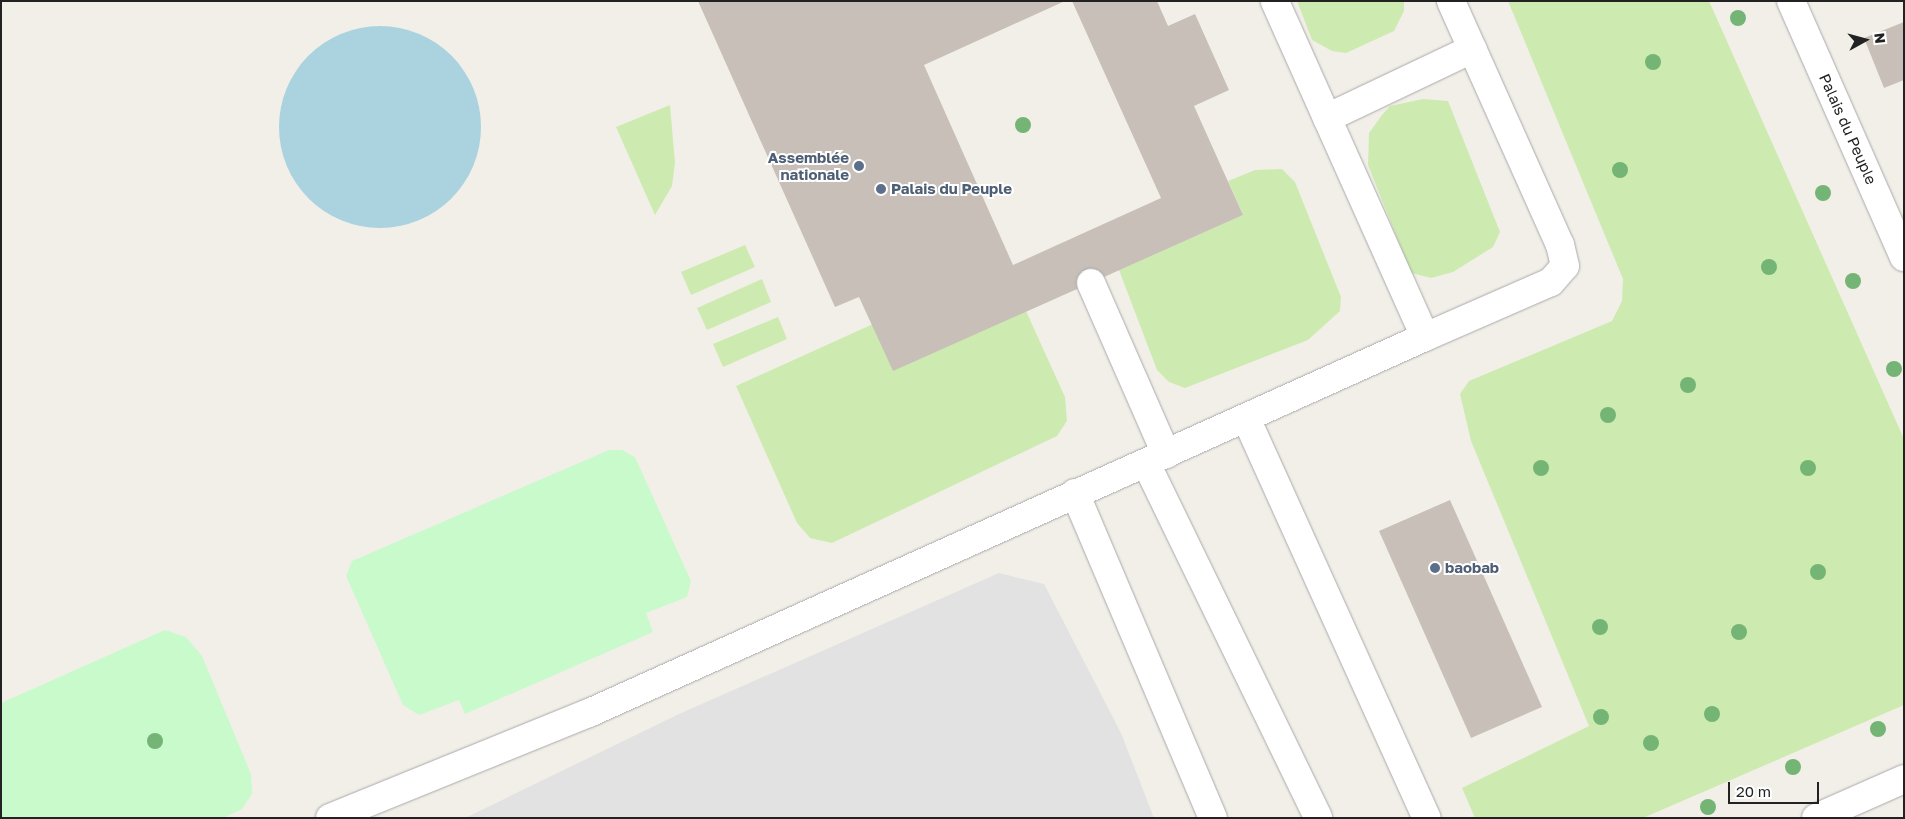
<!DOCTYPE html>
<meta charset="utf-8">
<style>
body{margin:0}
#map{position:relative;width:1905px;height:819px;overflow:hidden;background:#f2efe9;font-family:"Golos Text",sans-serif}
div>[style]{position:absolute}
.grass>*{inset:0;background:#cdebb0}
.park>*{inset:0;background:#c8facc}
.parking>*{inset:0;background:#e2e2e2}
.water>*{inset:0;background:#aad3df}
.round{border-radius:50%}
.building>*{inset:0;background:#c7bfb8}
.roads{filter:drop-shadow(0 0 1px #a9a9a9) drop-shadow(0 0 1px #a9a9a9)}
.minor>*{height:28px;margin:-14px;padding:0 14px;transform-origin:14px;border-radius:14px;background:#fff}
.trees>*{width:16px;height:16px;margin:-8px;border-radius:50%;background:#74b475}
.dots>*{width:14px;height:14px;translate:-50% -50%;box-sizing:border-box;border:2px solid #fff;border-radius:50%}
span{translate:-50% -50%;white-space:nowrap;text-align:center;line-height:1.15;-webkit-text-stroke:4px #fff;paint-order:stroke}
.street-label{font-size:15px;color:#222}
.service-label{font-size:15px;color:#4e5e75;font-weight:700}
.right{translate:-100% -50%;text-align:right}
.left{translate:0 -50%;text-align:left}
.frame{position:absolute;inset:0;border:2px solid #222;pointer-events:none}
.north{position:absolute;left:1840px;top:15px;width:50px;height:50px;-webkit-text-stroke:4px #fff;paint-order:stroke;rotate:83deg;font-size:14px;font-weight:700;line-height:20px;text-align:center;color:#222}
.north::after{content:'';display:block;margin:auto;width:18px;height:22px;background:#222;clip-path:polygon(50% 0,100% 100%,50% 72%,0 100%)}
.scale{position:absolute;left:1728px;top:782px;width:91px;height:22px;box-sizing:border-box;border:2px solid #222;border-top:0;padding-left:6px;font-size:15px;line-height:18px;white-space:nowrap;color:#222;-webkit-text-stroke:4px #fff;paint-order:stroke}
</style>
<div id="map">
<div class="grass">
<div style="clip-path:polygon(1297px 1px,1404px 1px,1404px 11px,1394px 31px,1346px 53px,1332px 51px,1312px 40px)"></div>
<div style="clip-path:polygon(1508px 1px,1709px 1px,1904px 439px,1904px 705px,1643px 818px,1475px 818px,1462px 788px,1589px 726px,1471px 441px,1460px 394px,1469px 381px,1612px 321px,1622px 301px,1623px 279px)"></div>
<div style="clip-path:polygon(1423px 99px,1448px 101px,1500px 232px,1493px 247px,1453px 272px,1431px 278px,1411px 273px,1368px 165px,1369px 133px,1382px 115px,1390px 106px)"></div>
<div style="clip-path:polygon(670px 105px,675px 163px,672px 186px,655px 215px,616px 127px)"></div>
<div style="clip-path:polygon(1282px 169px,1295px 182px,1341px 297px,1340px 311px,1308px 340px,1185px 388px,1169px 382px,1157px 370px,1119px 270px,1243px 215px,1228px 181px,1255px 170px)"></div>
<div style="clip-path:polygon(745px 245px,755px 267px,691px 295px,681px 272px)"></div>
<div style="clip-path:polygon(762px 279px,771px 302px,707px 330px,697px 308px)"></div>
<div style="clip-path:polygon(1026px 311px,1065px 397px,1067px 421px,1057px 436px,832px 543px,810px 538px,797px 523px,736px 386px,873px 324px)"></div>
<div style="clip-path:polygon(778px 317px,787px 339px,723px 367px,713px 344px)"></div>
</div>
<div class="park">
<div style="clip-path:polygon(609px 450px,622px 450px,635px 457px,691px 581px,687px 597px,646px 613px,653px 632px,465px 714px,459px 700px,419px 715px,403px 705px,346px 576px,352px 561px)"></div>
<div style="clip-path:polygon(165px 630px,186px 637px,202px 656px,251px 774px,252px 794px,242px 809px,223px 818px,1px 818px,1px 703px)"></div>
</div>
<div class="parking">
<div style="clip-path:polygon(999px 573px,1044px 584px,1121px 733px,1154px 818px,465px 818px,679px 714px)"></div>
</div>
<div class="water">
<div class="round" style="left:279px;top:26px;width:202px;height:202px"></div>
</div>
<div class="building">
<div style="clip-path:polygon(698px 1px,1065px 1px,924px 65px,1013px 265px,1161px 198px,1072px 1px,1157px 1px,1168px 26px,1195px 14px,1229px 90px,1194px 106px,1243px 215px,893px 371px,859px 297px,835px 307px)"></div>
<div style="clip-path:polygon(1904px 22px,1904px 80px,1884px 88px,1864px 38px)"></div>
<div style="clip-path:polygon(1450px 500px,1542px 707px,1471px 738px,1379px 531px)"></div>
</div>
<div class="roads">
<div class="minor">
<div style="left:1791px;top:1px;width:280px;rotate:66.2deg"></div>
<div style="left:1327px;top:118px;width:161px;rotate:-25.4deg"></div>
<div style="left:1091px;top:283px;width:187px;rotate:66.3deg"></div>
<div style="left:1425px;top:337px;width:137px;rotate:-23.6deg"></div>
<div style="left:1551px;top:282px;width:21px;rotate:-49deg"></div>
<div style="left:1565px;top:266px;width:22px;rotate:-103deg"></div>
<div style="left:1560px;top:245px;width:267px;rotate:-114.1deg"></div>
<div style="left:1246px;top:418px;width:439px;rotate:65.7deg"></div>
<div style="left:1146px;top:463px;width:394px;rotate:64.1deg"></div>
<div style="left:1075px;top:493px;width:353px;rotate:67deg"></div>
<div style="left:330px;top:818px;width:279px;rotate:-22.1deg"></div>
<div style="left:589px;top:713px;width:917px;rotate:-24.22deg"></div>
<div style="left:1425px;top:337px;width:368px;rotate:-114.1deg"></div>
<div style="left:1816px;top:818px;width:96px;rotate:-23.9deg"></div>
</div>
</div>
<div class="trees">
<div style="left:1738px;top:18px"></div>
<div style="left:1653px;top:62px"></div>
<div style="left:1023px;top:125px"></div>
<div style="left:1620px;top:170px"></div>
<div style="left:1823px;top:193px"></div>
<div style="left:1769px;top:267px"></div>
<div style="left:1853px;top:281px"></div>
<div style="left:1894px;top:369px"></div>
<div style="left:1688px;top:385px"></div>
<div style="left:1608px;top:415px"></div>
<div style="left:1541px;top:468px"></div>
<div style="left:1808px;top:468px"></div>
<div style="left:1818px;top:572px"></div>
<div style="left:1600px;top:627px"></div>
<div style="left:1739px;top:632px"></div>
<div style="left:1712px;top:714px"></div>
<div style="left:1601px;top:717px"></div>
<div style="left:1878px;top:729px"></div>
<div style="left:155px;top:741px"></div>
<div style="left:1651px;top:743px"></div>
<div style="left:1793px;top:767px"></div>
<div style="left:1708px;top:807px"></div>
</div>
<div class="dots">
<div style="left:859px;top:166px;background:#5c6f8a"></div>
<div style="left:881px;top:189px;background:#5c6f8a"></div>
<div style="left:1435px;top:568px;background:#5c6f8a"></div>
</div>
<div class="street-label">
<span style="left:1848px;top:129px;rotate:66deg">Palais du Peuple</span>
</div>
<div class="service-label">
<span class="right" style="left:849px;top:166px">Assemblée<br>nationale</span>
<span class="left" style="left:891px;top:189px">Palais du Peuple</span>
<span class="left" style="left:1445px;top:568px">baobab</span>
</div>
<div class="frame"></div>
<div class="north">N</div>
<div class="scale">20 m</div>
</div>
